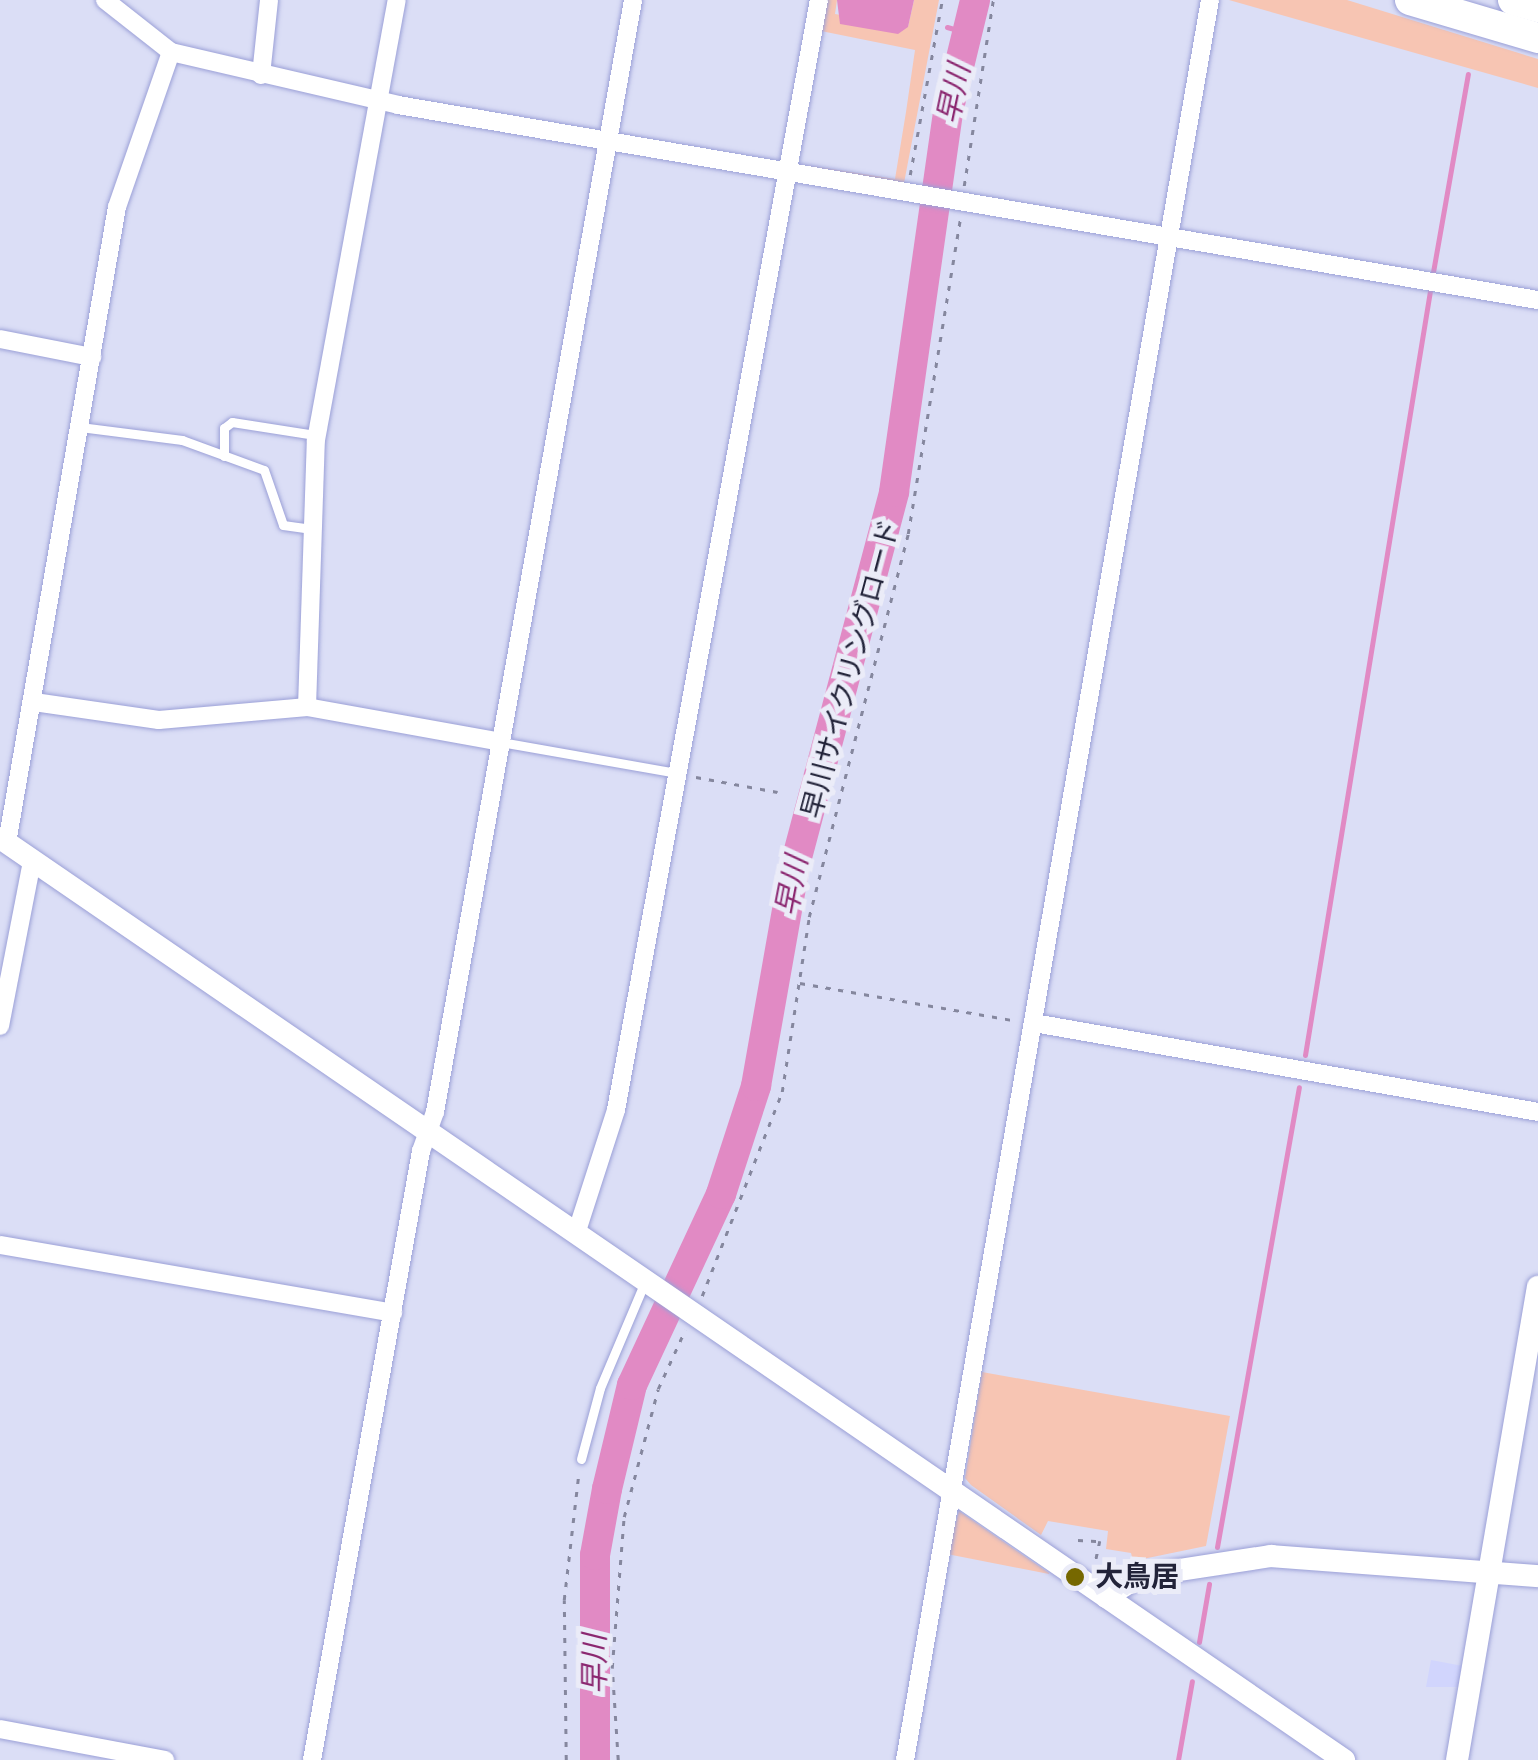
<!DOCTYPE html>
<meta charset="utf-8">
<style>
body{margin:0}
#map{position:relative;width:1538px;height:1760px;overflow:hidden;background:#dbdef6;font-family:"Crimson Pro","Noto Sans JP",serif}
div>[style]{position:absolute}
.built>*{inset:0;background:#d1d5fd}
.green>*{inset:0;background:#f7c5b3}
.water>*{inset:0;background:#e18ac4}
.stream>*{height:5px;margin:-2.5px;padding:0 2.5px;transform-origin:2.5px;border-radius:2.5px;background:#e18ac4}
.river>*{height:30px;margin:-15px;padding:0 15px;transform-origin:15px;border-radius:15px;background:#e18ac4}
.path>*{height:2.5px;margin-top:-1.25px;transform-origin:0;background:repeating-linear-gradient(90deg,#85879e 0 5px,transparent 0 13px)}
.roads{filter:drop-shadow(0 0 2px #9ba0d7) drop-shadow(0 0 2px #9ba0d7)}
.lane>*{height:9px;margin:-4.5px;padding:0 4.5px;transform-origin:4.5px;border-radius:4.5px;background:#fff}
.street>*{height:18px;margin:-9px;padding:0 9px;transform-origin:9px;border-radius:9px;background:#fff}
.secondary>*{height:22px;margin:-11px;padding:0 11px;transform-origin:11px;border-radius:11px;background:#fff}
.highway>*{height:30px;margin:-15px;padding:0 15px;transform-origin:15px;border-radius:15px;background:#fff}
.dots>*{width:28px;height:28px;translate:-50% -50%;box-sizing:border-box;border:5px solid #ebecf8;border-radius:50%}
span{translate:-50% -50%;white-space:nowrap;text-align:center;line-height:1.15;-webkit-text-stroke:10px #ebecf8;paint-order:stroke}
.street-label{font-size:28px;color:#222339}
.poi-label{font-size:28px;color:#222339;font-weight:700}
.left{translate:0 -50%;text-align:left}
.water-label{font-size:30px;color:#8b2770;font-style:italic}
</style>
<div id="map">
<div class="built">
<div style="clip-path:polygon(1431px 1660px,1463px 1666px,1459px 1687px,1426px 1687px)"></div>
</div>
<div class="green">
<div style="clip-path:polygon(827px 0,837px 0,835px 14px,908px 27px,914px 0,939px 0,904px 183px,800px 164px,895px 179px,906px 112px,915px 50px,821px 31px)"></div>
<div style="clip-path:polygon(1229px 0,1347px 0,1538px 59px,1538px 88px)"></div>
<div style="clip-path:polygon(982px 1372px,1230px 1416px,1206px 1546px,1133px 1561px,1131px 1553px,1106px 1549px,1108px 1531px,1048px 1521px,1041px 1535px,971px 1485px,965px 1478px)"></div>
<div style="clip-path:polygon(959px 1511px,1049px 1573px,1049px 1574px,947px 1554px)"></div>
</div>
<div class="water">
<div style="clip-path:polygon(837px 0,914px 0,908px 27px,898px 34px,840px 24px)"></div>
</div>
<div class="stream">
<div style="left:947px;top:27px;width:19px;rotate:16deg"></div>
<div style="left:1433px;top:272px;width:201px;rotate:-80deg"></div>
<div style="left:1305px;top:1055px;width:774px;rotate:-80.71deg"></div>
<div style="left:1217px;top:1547px;width:467px;rotate:-79.9deg"></div>
<div style="left:1199px;top:1642px;width:59px;rotate:-80.2deg"></div>
<div style="left:1178px;top:1760px;width:80px;rotate:-80deg"></div>
</div>
<div class="river">
<div style="left:595px;top:1760px;width:205px;rotate:-90deg"></div>
<div style="left:595px;top:1555px;width:67px;rotate:-79.7deg"></div>
<div style="left:607px;top:1489px;width:107px;rotate:-76.5deg"></div>
<div style="left:632px;top:1385px;width:211px;rotate:-65deg"></div>
<div style="left:721px;top:1194px;width:114px;rotate:-72deg"></div>
<div style="left:756px;top:1086px;width:224px;rotate:-80deg"></div>
<div style="left:795px;top:865px;width:386px;rotate:-75.1deg"></div>
<div style="left:894px;top:492px;width:384px;rotate:-81.9deg"></div>
<div style="left:948px;top:112px;width:115px;rotate:-76.4deg"></div>
</div>
<div class="path">
<div style="left:910px;top:175px;width:178px;rotate:-79.6deg"></div>
<div style="left:964px;top:186px;width:188px;rotate:-81.1deg"></div>
<div style="left:696px;top:777px;width:83px;rotate:10.4deg"></div>
<div style="left:800px;top:983px;width:216px;rotate:9.9deg"></div>
<div style="left:702px;top:1296px;width:219px;rotate:-68.6deg"></div>
<div style="left:782px;top:1092px;width:177px;rotate:-81.2deg"></div>
<div style="left:809px;top:917px;width:396px;rotate:-75.5deg"></div>
<div style="left:908px;top:534px;width:319px;rotate:-80.6deg"></div>
<div style="left:1078px;top:1540px;width:22px;rotate:3deg"></div>
<div style="left:1100px;top:1541px;width:24px;rotate:102deg"></div>
<div style="left:566px;top:1760px;width:160px;rotate:-90.7deg"></div>
<div style="left:564px;top:1600px;width:130px;rotate:-83.4deg"></div>
<div style="left:618px;top:1760px;width:92px;rotate:-93.7deg"></div>
<div style="left:612px;top:1668px;width:151px;rotate:-85.5deg"></div>
<div style="left:624px;top:1517px;width:132px;rotate:-75.1deg"></div>
<div style="left:658px;top:1389px;width:65px;rotate:-65.4deg"></div>
</div>
<div class="roads">
<div class="lane">
<div style="left:80px;top:427px;width:103px;rotate:7.3deg"></div>
<div style="left:182px;top:440px;width:87px;rotate:20.1deg"></div>
<div style="left:264px;top:470px;width:58px;rotate:70.9deg"></div>
<div style="left:283px;top:525px;width:29px;rotate:8deg"></div>
<div style="left:224px;top:456px;width:28px;rotate:-90deg"></div>
<div style="left:224px;top:428px;width:10px;rotate:-37deg"></div>
<div style="left:232px;top:422px;width:84px;rotate:8.9deg"></div>
<div style="left:501px;top:742px;width:179px;rotate:10deg"></div>
<div style="left:581px;top:1459px;width:73px;rotate:-75deg"></div>
<div style="left:600px;top:1388px;width:113px;rotate:-67.1deg"></div>
</div>
<div class="street">
<div style="left:105px;top:0;width:84px;rotate:38.2deg"></div>
<div style="left:171px;top:52px;width:233px;rotate:13.1deg"></div>
<div style="left:398px;top:105px;width:1157px;rotate:9.71deg"></div>
<div style="left:261px;top:75px;width:75px;rotate:-83.9deg"></div>
<div style="left:0;top:339px;width:94px;rotate:11.1deg"></div>
<div style="left:34px;top:702px;width:126px;rotate:8.2deg"></div>
<div style="left:159px;top:720px;width:149px;rotate:-5deg"></div>
<div style="left:307px;top:707px;width:197px;rotate:10.2deg"></div>
<div style="left:307px;top:707px;width:267px;rotate:-88.1deg"></div>
<div style="left:316px;top:440px;width:447px;rotate:-79.6deg"></div>
<div style="left:7px;top:843px;width:645px;rotate:-80.19deg"></div>
<div style="left:117px;top:207px;width:164px;rotate:-70.8deg"></div>
<div style="left:1034px;top:1023px;width:512px;rotate:10.01deg"></div>
<div style="left:0;top:1026px;width:167px;rotate:-79deg"></div>
<div style="left:576px;top:1234px;width:130px;rotate:-72.1deg"></div>
<div style="left:616px;top:1110px;width:1128px;rotate:-79.64deg"></div>
<div style="left:0;top:1245px;width:399px;rotate:9.8deg"></div>
<div style="left:0;top:1729px;width:168px;rotate:10.6deg"></div>
<div style="left:312px;top:1760px;width:619px;rotate:-79.85deg"></div>
<div style="left:421px;top:1151px;width:41px;rotate:-70.3deg"></div>
<div style="left:435px;top:1112px;width:1129px;rotate:-79.9deg"></div>
<div style="left:905px;top:1760px;width:1786px;rotate:-80.17deg"></div>
</div>
<div class="secondary">
<div style="left:0;top:838px;width:1630px;rotate:34.45deg"></div>
<div style="left:1106px;top:1597px;width:40px;rotate:-32deg"></div>
<div style="left:1140px;top:1576px;width:133px;rotate:-8.7deg"></div>
<div style="left:1271px;top:1556px;width:268px;rotate:4.3deg"></div>
<div style="left:1457px;top:1760px;width:480px;rotate:-80.3deg"></div>
</div>
<div class="highway">
<div style="left:1410px;top:0;width:134px;rotate:16.5deg"></div>
<div style="left:1513px;top:0;width:26px;rotate:16deg"></div>
</div>
</div>
<div class="dots">
<div style="left:1075px;top:1577px;background:#766800"></div>
</div>
<div class="street-label">
<span style="left:851px;top:669px;rotate:-75deg">早川サイクリングロード</span>
</div>
<div class="poi-label">
<span class="left" style="left:1095px;top:1577px">大鳥居</span>
</div>
<div class="water-label">
<span style="left:954px;top:94px;rotate:-78deg">早川</span>
<span style="left:792px;top:886px;rotate:-79deg">早川</span>
<span style="left:595px;top:1664px;rotate:-90deg">早川</span>
</div>
</div>
